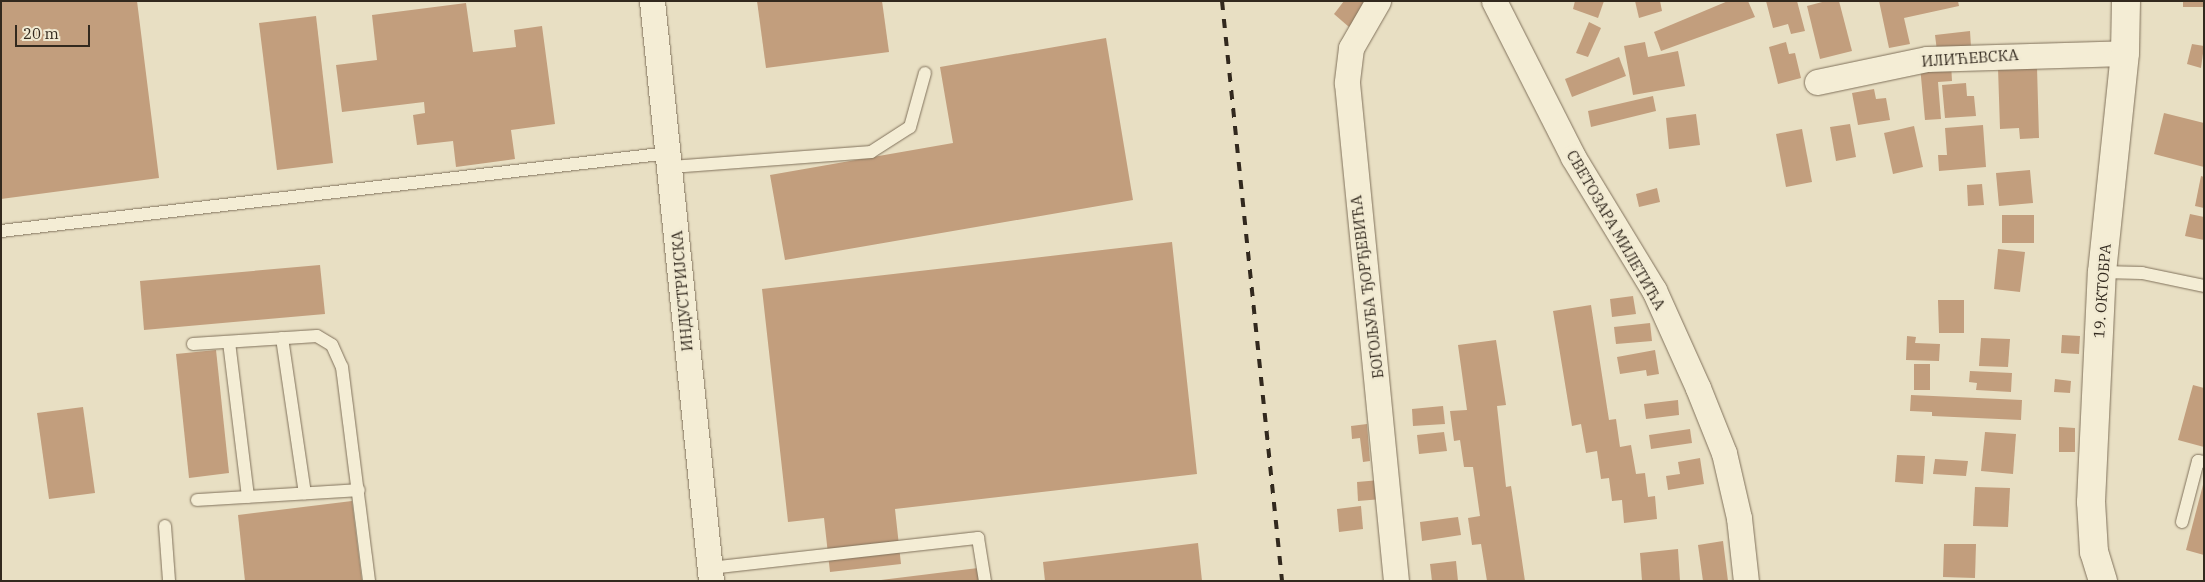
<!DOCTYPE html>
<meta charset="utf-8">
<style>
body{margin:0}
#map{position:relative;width:2205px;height:582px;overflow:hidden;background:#e8dfc3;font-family:"IBM Plex Serif",serif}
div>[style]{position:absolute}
.building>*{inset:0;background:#c29e7d}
.roads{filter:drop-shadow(0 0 1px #81725c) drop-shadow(0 0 1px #81725c)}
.service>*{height:12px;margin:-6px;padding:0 6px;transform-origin:6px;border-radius:6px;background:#f4edd5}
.minor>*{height:25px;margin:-12.5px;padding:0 12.5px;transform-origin:12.5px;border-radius:12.5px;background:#f4edd5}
.tertiary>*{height:28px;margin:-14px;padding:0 14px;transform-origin:14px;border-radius:14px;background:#f4edd5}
.rail>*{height:4px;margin-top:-2px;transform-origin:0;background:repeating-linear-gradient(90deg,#32291e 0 9px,transparent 0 18px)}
span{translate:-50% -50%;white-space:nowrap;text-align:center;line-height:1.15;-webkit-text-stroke:4.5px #f1ead2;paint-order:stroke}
.street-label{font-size:15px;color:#32291e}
.frame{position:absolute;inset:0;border:2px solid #32291e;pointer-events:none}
.scale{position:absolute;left:15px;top:25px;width:75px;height:22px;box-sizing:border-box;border:2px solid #32291e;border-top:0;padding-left:6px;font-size:15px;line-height:18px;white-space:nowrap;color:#32291e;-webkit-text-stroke:4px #f1ead2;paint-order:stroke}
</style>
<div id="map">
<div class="building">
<div style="clip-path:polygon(1px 1px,137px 1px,159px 178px,1px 199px)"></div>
<div style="clip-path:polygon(757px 1px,882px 1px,889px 52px,766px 68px)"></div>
<div style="clip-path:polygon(1344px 1px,1371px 1px,1349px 27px,1334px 14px)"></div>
<div style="clip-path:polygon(1575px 1px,1604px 1px,1598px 18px,1573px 9px)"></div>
<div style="clip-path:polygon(1635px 1px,1660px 1px,1662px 11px,1639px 18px)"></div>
<div style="clip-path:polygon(1728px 1px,1748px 1px,1755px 17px,1661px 51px,1654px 32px)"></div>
<div style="clip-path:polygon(1766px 1px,1797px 1px,1805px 31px,1791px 34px,1788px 24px,1773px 28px)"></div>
<div style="clip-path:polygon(1826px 1px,1839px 1px,1852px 51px,1820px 59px,1807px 6px)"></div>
<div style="clip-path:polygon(1879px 1px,1958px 1px,1959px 6px,1904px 18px,1910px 44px,1889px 48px)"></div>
<div style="clip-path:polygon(2183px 1px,2204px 1px,2204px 7px,2183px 7px)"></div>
<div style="clip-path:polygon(466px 3px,473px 52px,516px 47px,514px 30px,542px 26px,555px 124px,511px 130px,515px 159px,456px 167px,453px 141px,417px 145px,413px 115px,425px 113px,424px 102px,342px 112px,336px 65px,377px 60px,372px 15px)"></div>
<div style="clip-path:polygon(316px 16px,333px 163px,277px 170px,259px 23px)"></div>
<div style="clip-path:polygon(1589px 22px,1601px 28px,1588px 57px,1576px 53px)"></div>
<div style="clip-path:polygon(1970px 31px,1971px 47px,1937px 51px,1935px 35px)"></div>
<div style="clip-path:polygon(1106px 38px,1133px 200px,785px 260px,770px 175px,953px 143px,940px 67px)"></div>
<div style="clip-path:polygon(1645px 42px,1648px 57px,1678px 51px,1685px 86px,1633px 95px,1624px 46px)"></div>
<div style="clip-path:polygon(1786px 42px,1789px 54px,1795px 53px,1801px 78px,1778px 84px,1769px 47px)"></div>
<div style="clip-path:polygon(2192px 44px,2204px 46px,2201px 68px,2187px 64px)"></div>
<div style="clip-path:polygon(1619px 57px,1626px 76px,1572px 97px,1565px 79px)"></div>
<div style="clip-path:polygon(1951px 63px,1952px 81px,1938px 82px,1941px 119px,1925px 120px,1920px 66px)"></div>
<div style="clip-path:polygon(2037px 67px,2039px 138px,2020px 139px,2019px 128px,2000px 129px,1998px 68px)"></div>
<div style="clip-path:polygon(1966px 83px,1967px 96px,1974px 96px,1976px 116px,1945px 118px,1942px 85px)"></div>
<div style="clip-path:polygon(1874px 89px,1876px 99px,1886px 98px,1890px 120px,1858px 125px,1852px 93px)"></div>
<div style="clip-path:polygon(1653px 96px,1656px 111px,1591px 127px,1588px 111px)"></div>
<div style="clip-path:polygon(2164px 113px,2204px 123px,2204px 167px,2154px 154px)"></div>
<div style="clip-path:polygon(1696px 114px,1700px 145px,1669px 149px,1666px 118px)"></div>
<div style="clip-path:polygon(1850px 124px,1856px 157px,1836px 161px,1830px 127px)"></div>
<div style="clip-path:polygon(1983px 125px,1986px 167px,1939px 171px,1938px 155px,1947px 155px,1945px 128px)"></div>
<div style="clip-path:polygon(1914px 126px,1923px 167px,1893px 174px,1884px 133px)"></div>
<div style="clip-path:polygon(1802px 129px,1812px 182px,1786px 187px,1776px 134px)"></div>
<div style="clip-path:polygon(2030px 170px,2033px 203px,1999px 206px,1996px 173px)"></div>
<div style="clip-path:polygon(2201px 176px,2204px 177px,2204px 208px,2195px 206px)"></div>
<div style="clip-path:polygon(1982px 184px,1984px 205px,1968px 206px,1967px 185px)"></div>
<div style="clip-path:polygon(1657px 188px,1660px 202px,1639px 207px,1636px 194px)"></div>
<div style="clip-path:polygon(2190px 214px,2204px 217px,2204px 240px,2185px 236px)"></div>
<div style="clip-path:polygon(2002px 215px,2034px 215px,2034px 243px,2002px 243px)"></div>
<div style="clip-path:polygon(1172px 242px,1197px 474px,895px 509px,901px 564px,830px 572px,824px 518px,788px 522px,762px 289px)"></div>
<div style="clip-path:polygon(1998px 249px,2025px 252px,2020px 292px,1994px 289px)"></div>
<div style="clip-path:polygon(320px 265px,325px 314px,144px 330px,140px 281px)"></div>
<div style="clip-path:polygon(1633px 296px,1636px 314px,1612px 317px,1610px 299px)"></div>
<div style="clip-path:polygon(1938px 300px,1964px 300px,1964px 333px,1939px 333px)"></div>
<div style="clip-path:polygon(1591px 305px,1609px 420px,1616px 419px,1620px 447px,1631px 445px,1636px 474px,1645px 473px,1648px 497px,1655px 496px,1657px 519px,1624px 523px,1622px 500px,1612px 501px,1609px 478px,1601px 479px,1597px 451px,1586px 453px,1581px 424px,1572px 426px,1553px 311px)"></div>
<div style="clip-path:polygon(1650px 323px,1652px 341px,1616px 344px,1614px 327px)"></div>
<div style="clip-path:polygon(2062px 335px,2080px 336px,2079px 354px,2061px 353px)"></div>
<div style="clip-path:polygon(1907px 336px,1916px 337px,1915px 343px,1940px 344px,1939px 361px,1906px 360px)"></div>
<div style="clip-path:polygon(1981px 338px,2010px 339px,2008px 367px,1979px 366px)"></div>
<div style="clip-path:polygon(1496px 340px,1506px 405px,1497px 406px,1506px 487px,1511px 486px,1525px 581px,1487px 581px,1481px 544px,1472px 545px,1468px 518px,1480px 516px,1473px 467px,1464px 467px,1460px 440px,1454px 441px,1450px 411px,1467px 410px,1458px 345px)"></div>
<div style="clip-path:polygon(216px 350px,229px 473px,189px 478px,176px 354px)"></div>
<div style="clip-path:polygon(1655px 350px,1659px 374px,1647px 376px,1646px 370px,1620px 374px,1617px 357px)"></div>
<div style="clip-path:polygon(1914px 364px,1930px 364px,1930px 390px,1914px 390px)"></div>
<div style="clip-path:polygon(1970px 371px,2012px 373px,2011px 392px,1976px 390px,1977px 383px,1969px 382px)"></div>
<div style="clip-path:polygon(2055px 379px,2071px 381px,2070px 393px,2054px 392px)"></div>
<div style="clip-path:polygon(2193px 385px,2204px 388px,2204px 447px,2178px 440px)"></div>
<div style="clip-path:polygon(1911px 395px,2022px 400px,2021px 420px,1932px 416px,1932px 412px,1910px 411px)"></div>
<div style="clip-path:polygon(1678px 400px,1679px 415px,1646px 419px,1644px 404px)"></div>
<div style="clip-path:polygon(1443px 406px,1445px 424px,1413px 426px,1412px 409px)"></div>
<div style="clip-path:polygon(83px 407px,95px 493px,49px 499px,37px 413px)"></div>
<div style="clip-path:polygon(1367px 424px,1370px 461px,1363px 462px,1360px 438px,1352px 439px,1351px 426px)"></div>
<div style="clip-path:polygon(2059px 427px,2075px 428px,2075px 452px,2059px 452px)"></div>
<div style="clip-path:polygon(1690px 429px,1692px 443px,1651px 449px,1649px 435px)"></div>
<div style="clip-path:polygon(1444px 432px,1447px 451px,1419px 454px,1417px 435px)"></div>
<div style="clip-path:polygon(1985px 432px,2016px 434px,2013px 474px,1981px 471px)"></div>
<div style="clip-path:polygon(1897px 455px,1925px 456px,1923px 484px,1895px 482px)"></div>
<div style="clip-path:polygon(1700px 458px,1704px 484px,1668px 490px,1666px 476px,1680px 474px,1678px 462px)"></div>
<div style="clip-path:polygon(1935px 459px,1968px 461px,1966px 476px,1933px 474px)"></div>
<div style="clip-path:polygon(1380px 480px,1382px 499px,1358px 501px,1357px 482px)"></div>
<div style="clip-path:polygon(2204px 481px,2204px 555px,2186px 550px)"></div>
<div style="clip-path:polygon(1975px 487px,2010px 488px,2008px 527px,1973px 526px)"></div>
<div style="clip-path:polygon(352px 501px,362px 581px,245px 581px,238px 515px)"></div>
<div style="clip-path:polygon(1361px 506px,1363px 529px,1339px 532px,1337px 509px)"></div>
<div style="clip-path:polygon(1458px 517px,1461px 535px,1422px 541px,1420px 522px)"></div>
<div style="clip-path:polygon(1723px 541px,1728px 581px,1703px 581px,1698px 545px)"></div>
<div style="clip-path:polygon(1198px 543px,1202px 581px,1045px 581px,1043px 562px)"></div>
<div style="clip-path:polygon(1944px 544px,1976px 544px,1975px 578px,1943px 577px)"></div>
<div style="clip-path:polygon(1678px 549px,1680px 581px,1642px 581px,1640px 553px)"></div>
<div style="clip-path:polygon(1456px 561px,1458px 581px,1432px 581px,1430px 564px)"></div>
<div style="clip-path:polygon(978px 568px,980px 581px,881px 581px,881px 580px)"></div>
</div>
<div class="roads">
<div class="service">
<div style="left:671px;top:167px;width:201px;rotate:-4.3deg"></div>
<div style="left:871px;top:152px;width:46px;rotate:-32.7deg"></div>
<div style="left:910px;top:127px;width:56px;rotate:-74.5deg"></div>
<div style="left:1px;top:231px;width:673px;rotate:-6.66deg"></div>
<div style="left:2102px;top:272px;width:40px;rotate:1.4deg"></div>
<div style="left:2142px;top:273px;width:63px;rotate:11.8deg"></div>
<div style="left:282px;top:338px;width:157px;rotate:81.6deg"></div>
<div style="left:229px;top:342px;width:156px;rotate:83deg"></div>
<div style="left:193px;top:344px;width:124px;rotate:-3.7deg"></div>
<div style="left:317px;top:336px;width:17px;rotate:31deg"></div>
<div style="left:332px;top:345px;width:24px;rotate:66deg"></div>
<div style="left:342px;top:367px;width:216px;rotate:82.8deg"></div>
<div style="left:197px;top:500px;width:162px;rotate:-3.5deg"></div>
<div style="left:2182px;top:522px;width:63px;rotate:-75.3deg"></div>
<div style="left:2198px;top:461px;width:6px;rotate:9deg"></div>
<div style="left:165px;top:526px;width:55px;rotate:85.8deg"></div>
<div style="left:710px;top:568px;width:270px;rotate:-6.4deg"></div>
<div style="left:978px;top:538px;width:44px;rotate:80.8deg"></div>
</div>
<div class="minor">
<div style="left:652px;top:1px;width:583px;rotate:84.19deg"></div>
<div style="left:1378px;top:1px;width:54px;rotate:119.9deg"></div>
<div style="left:1351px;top:48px;width:35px;rotate:97deg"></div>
<div style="left:1347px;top:83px;width:500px;rotate:84.38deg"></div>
<div style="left:1494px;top:1px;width:175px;rotate:63.1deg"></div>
<div style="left:1573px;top:157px;width:156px;rotate:58.7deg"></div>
<div style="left:1654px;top:290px;width:107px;rotate:65.8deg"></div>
<div style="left:1698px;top:388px;width:70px;rotate:68.2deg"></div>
<div style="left:1724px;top:453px;width:67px;rotate:77deg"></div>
<div style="left:1739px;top:518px;width:63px;rotate:83.7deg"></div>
<div style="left:1817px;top:82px;width:112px;rotate:-11.8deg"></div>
<div style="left:1927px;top:59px;width:198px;rotate:-1.7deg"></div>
</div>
<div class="tertiary">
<div style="left:2103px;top:581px;width:30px;rotate:-107deg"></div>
<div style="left:2094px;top:552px;width:50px;rotate:-93.4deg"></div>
<div style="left:2091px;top:502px;width:230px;rotate:-87.3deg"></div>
<div style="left:2102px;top:272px;width:220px;rotate:-84deg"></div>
<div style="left:2125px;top:53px;width:52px;rotate:-88.9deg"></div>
</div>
</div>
<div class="rail">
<div style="left:1222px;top:1px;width:583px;rotate:84.09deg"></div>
</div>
<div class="street-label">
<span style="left:1970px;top:58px;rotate:-4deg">ИЛИЋЕВСКА</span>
<span style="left:1616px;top:230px;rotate:60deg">СВЕТОЗАРА МИЛЕТИЋА</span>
<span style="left:1367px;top:287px;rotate:-97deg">БОГОЉУБА ЂОРЂЕВИЋА</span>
<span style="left:682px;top:291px;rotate:-95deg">ИНДУСТРИЈСКА</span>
<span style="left:2102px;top:291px;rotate:-86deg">19. ОКТОБРА</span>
</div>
<div class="frame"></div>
<div class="scale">20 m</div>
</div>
